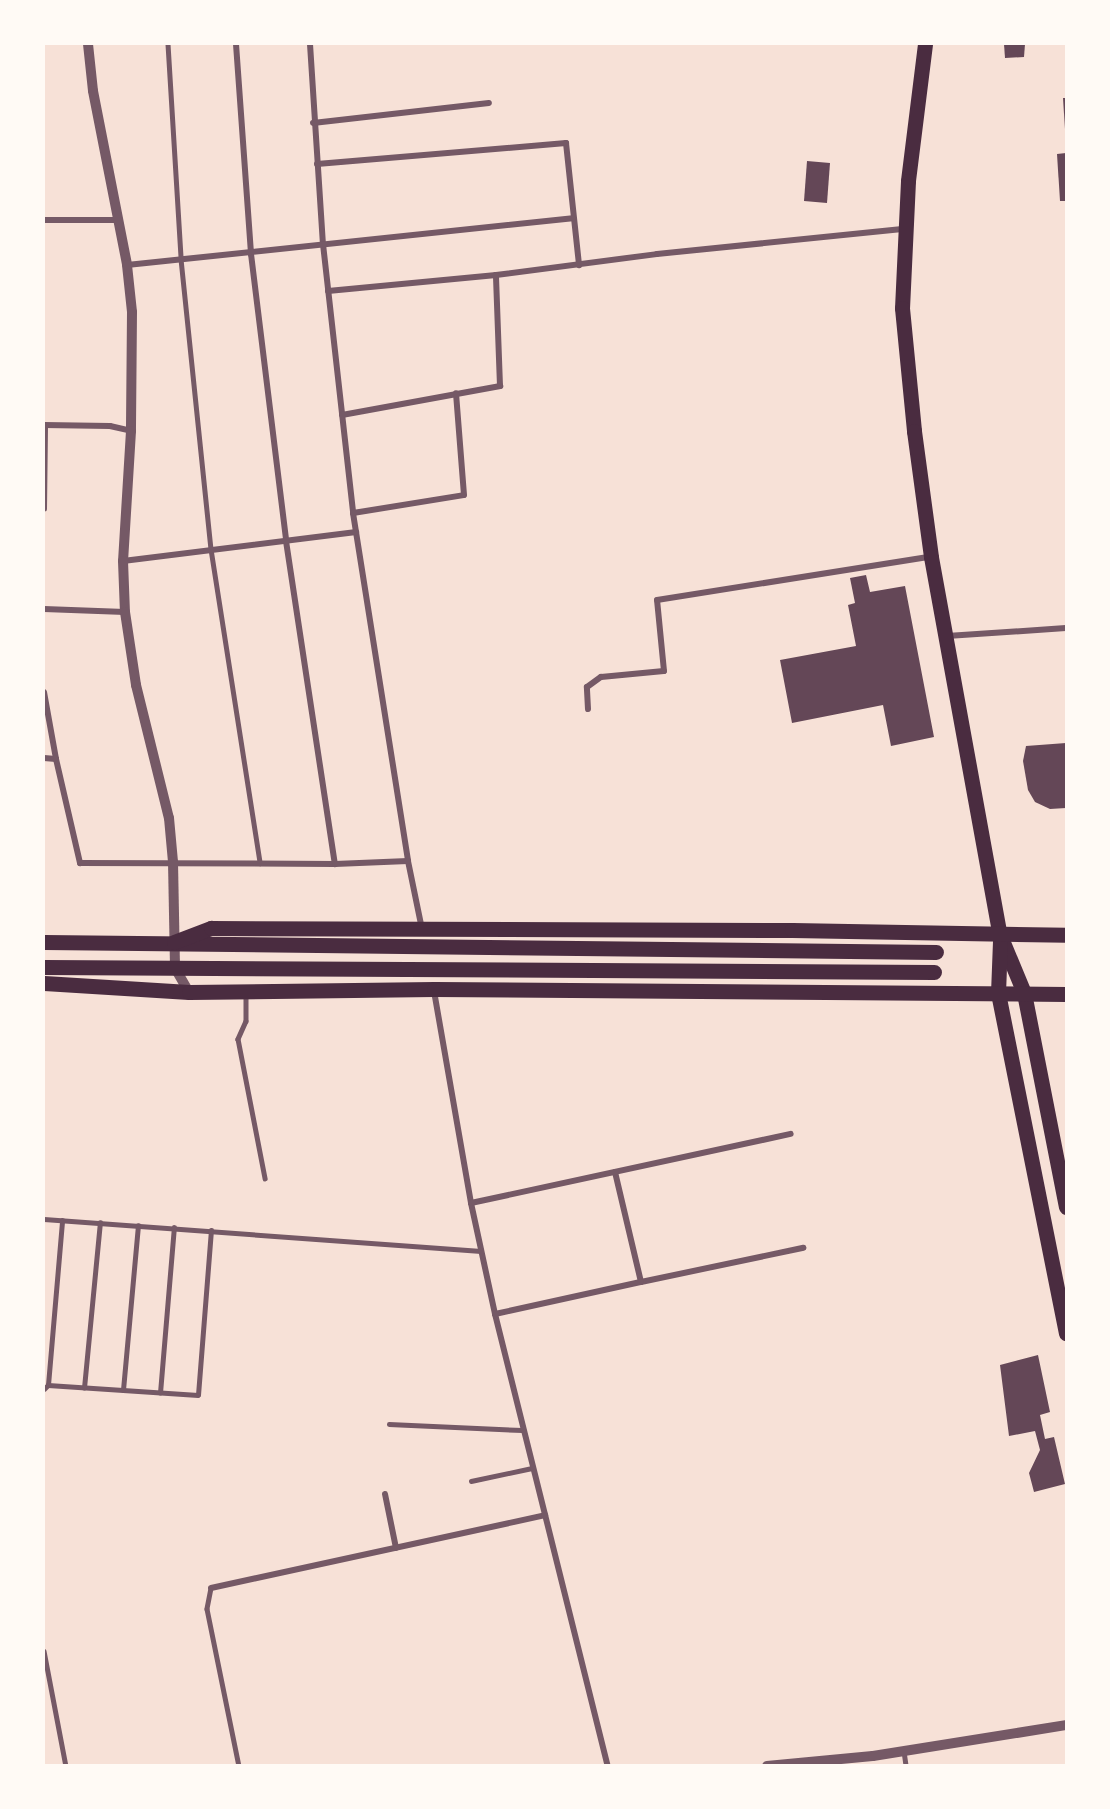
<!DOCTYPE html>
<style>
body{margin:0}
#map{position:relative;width:1110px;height:1809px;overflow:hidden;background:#f7e1d7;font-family:Quicksand,sans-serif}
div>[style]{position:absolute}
.building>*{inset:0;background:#644757}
.service>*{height:4.5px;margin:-2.25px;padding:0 2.25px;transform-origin:2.25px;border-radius:2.25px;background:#755966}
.minor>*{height:6px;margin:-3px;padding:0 3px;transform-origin:3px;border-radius:3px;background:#755966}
.tertiary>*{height:10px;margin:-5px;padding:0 5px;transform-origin:5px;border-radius:5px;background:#755966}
.primary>*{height:15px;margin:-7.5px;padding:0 7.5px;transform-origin:7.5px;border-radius:7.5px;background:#4a2c40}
.trunk>*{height:15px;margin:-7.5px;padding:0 7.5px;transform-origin:7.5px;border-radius:7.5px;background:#4a2c40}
span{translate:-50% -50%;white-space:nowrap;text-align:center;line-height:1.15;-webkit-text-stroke:4.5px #fffaf5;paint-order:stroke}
.frame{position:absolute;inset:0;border:45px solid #fffaf5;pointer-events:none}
</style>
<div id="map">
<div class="building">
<div style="clip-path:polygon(1004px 44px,1025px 44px,1024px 57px,1005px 58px)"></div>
<div style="clip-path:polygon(1063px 98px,1066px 98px,1066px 129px,1065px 129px)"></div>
<div style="clip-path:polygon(1066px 153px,1066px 201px,1060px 201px,1057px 154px)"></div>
<div style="clip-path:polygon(807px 161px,830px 163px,827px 203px,804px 201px)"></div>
<div style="clip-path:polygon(866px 575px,870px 592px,905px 586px,934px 737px,891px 746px,883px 705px,792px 723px,780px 660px,856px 646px,848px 605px,855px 603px,850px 578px)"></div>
<div style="clip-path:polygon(1066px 743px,1066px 808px,1050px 809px,1035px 802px,1028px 790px,1023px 761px,1026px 746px)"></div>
<div style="clip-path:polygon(1038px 1355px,1050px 1412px,1040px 1415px,1045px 1439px,1054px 1437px,1065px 1484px,1034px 1492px,1029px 1473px,1040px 1450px,1035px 1431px,1009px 1436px,1000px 1365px)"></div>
</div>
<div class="service">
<div style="left:168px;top:44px;width:215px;rotate:86.5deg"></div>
<div style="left:181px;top:259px;width:292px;rotate:84.1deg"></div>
<div style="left:211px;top:549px;width:318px;rotate:81.1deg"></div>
<div style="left:44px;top:509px;width:84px;rotate:-89.3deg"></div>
<div style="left:246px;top:994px;width:27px;rotate:90deg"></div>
<div style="left:246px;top:1021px;width:20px;rotate:114deg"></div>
<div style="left:238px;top:1039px;width:142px;rotate:79deg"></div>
<div style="left:44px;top:1219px;width:438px;rotate:4.2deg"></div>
<div style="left:48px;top:1385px;width:150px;rotate:3.8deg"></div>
<div style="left:198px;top:1395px;width:165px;rotate:-85.5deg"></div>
<div style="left:84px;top:1388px;width:166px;rotate:-84.5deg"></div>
<div style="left:44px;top:1389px;width:6px;rotate:-45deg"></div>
<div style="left:48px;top:1385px;width:165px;rotate:-85.1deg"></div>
<div style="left:123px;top:1390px;width:165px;rotate:-84.8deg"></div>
<div style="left:160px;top:1393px;width:166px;rotate:-85.2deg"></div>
<div style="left:389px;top:1424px;width:133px;rotate:2.6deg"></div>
<div style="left:471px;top:1481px;width:62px;rotate:-12deg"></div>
<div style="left:211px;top:1588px;width:21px;rotate:101deg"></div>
<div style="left:207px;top:1609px;width:160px;rotate:78.5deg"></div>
<div style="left:44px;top:1651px;width:117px;rotate:79.2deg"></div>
<div style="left:904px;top:1751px;width:15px;rotate:82deg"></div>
</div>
<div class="minor">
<div style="left:236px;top:44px;width:211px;rotate:85.9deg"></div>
<div style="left:251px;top:254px;width:289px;rotate:83deg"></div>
<div style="left:286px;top:541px;width:327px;rotate:81.4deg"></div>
<div style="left:310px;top:44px;width:200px;rotate:86.3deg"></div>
<div style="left:323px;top:244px;width:271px;rotate:83.6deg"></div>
<div style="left:353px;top:513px;width:352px;rotate:81deg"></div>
<div style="left:408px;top:861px;width:69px;rotate:78.4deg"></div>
<div style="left:313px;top:123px;width:177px;rotate:-6.5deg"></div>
<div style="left:317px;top:164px;width:250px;rotate:-4.8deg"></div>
<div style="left:566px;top:143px;width:123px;rotate:83.9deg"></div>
<div style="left:44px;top:220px;width:75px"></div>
<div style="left:127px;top:265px;width:448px;rotate:-6deg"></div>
<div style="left:328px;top:291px;width:169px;rotate:-5.4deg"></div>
<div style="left:496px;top:275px;width:162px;rotate:-7.4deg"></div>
<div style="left:657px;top:254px;width:249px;rotate:-5.8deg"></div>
<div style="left:342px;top:415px;width:161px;rotate:-10.4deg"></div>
<div style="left:500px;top:386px;width:111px;rotate:-92.1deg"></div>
<div style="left:44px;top:425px;width:66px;rotate:0.9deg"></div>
<div style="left:110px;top:426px;width:22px;rotate:13deg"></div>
<div style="left:353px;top:513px;width:112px;rotate:-9.2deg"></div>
<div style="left:464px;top:495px;width:102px;rotate:-94.5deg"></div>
<div style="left:123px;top:561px;width:235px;rotate:-7.1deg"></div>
<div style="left:44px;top:609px;width:81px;rotate:2.1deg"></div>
<div style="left:947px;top:636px;width:119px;rotate:-3.8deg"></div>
<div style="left:44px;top:692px;width:68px;rotate:79.8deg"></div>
<div style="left:588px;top:709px;width:22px;rotate:-93deg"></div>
<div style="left:587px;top:687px;width:17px;rotate:-36deg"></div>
<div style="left:601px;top:677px;width:63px;rotate:-5.4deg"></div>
<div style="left:664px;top:671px;width:71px;rotate:-95.6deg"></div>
<div style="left:657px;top:600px;width:276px;rotate:-9deg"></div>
<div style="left:44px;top:758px;width:12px;rotate:5deg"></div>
<div style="left:56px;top:759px;width:107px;rotate:77deg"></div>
<div style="left:80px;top:863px;width:255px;rotate:0.2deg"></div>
<div style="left:335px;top:864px;width:73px;rotate:-2.4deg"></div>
<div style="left:434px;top:991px;width:215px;rotate:80.1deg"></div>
<div style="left:471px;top:1203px;width:114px;rotate:77.8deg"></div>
<div style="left:495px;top:1314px;width:466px;rotate:76deg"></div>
<div style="left:615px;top:1172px;width:113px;rotate:76.7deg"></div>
<div style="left:641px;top:1282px;width:166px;rotate:-11.9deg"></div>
<div style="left:471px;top:1203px;width:327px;rotate:-12.2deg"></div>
<div style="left:495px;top:1314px;width:149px;rotate:-12.4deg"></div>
<div style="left:385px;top:1494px;width:55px;rotate:78.5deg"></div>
<div style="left:211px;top:1588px;width:342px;rotate:-12.3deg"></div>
</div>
<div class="tertiary">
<div style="left:88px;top:44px;width:47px;rotate:83.9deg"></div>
<div style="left:93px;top:91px;width:177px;rotate:78.9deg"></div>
<div style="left:127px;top:265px;width:47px;rotate:83.9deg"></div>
<div style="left:132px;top:312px;width:119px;rotate:90.5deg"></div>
<div style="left:131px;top:431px;width:130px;rotate:93.5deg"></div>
<div style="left:123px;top:561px;width:51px;rotate:87.8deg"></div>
<div style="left:125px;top:612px;width:74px;rotate:81.4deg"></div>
<div style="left:136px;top:685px;width:137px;rotate:76.1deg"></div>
<div style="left:169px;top:818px;width:44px;rotate:84.8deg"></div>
<div style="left:173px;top:862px;width:106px;rotate:88.9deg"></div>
<div style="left:175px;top:968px;width:28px;rotate:60deg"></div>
<div style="left:767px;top:1766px;width:106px;rotate:-5.4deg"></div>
<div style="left:873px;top:1756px;width:195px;rotate:-9.1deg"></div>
</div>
<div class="primary">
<div style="left:925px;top:44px;width:138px;rotate:97.1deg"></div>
<div style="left:908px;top:181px;width:127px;rotate:92.7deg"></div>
<div style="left:902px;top:308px;width:124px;rotate:84.4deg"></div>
<div style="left:914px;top:431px;width:127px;rotate:82.3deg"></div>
<div style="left:931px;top:557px;width:384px;rotate:79.7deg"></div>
<div style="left:1000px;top:935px;width:63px;rotate:67.5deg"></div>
<div style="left:1024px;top:993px;width:218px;rotate:78.9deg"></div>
<div style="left:1000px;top:941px;width:52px;rotate:92.2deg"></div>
<div style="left:998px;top:993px;width:347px;rotate:78.7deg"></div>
</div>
<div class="trunk">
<div style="left:44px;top:942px;width:892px;rotate:0.64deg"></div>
<div style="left:174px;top:942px;width:40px;rotate:-21deg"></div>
<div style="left:211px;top:928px;width:581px;rotate:0.2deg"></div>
<div style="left:792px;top:930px;width:274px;rotate:1deg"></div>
<div style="left:44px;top:967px;width:890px;rotate:0.32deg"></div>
<div style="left:44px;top:983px;width:145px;rotate:3.6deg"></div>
<div style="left:189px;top:992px;width:245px;rotate:-0.7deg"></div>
<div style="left:434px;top:989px;width:632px;rotate:0.45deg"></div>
</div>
<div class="frame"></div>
</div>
